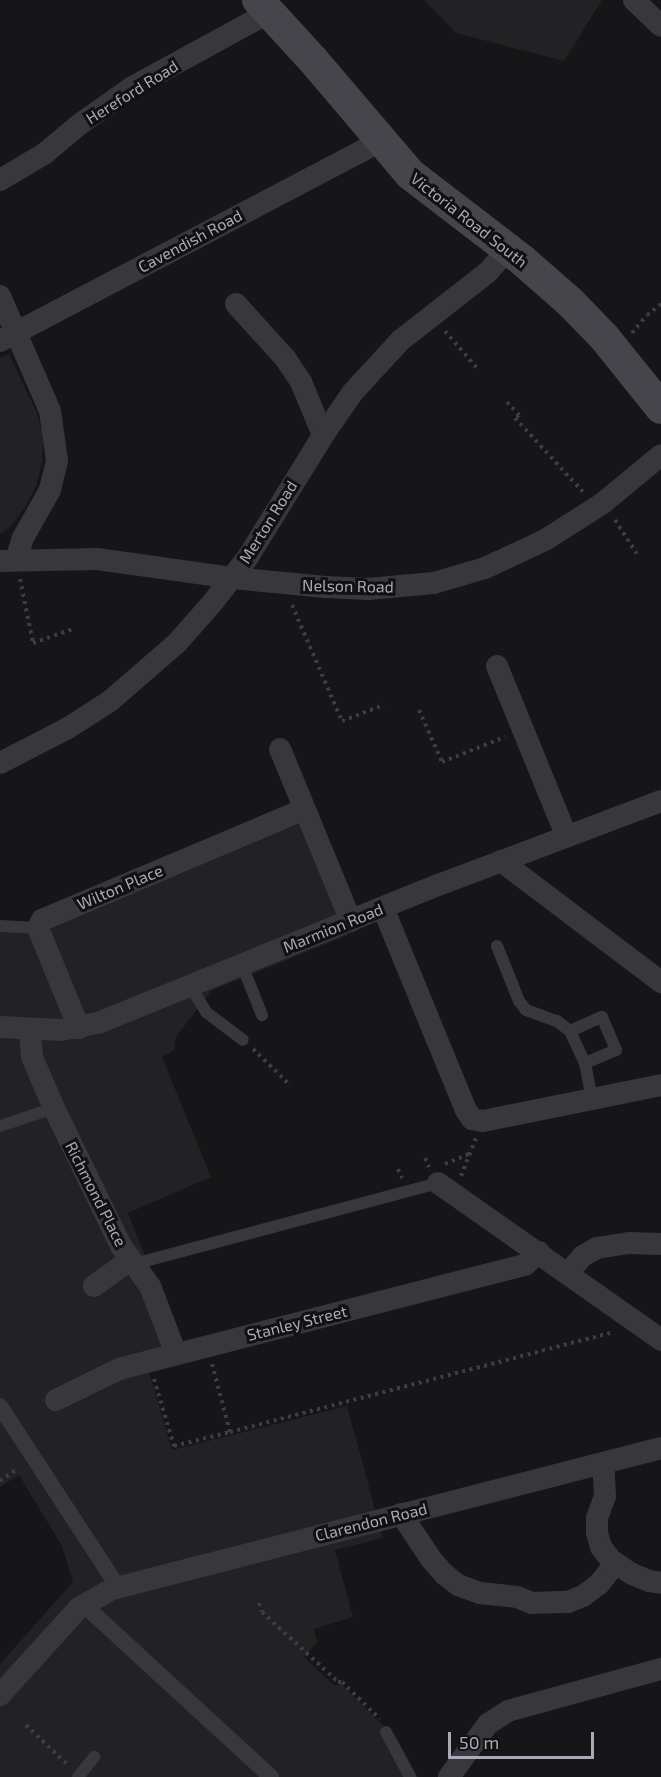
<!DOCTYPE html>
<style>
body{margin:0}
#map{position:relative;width:661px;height:1777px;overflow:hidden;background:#161517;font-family:"Exo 2",sans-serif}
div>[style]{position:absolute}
.built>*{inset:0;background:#222124}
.path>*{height:4px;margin-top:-2px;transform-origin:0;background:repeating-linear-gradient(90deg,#3d3d42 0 3px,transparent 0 7.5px)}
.service>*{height:12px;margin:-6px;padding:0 6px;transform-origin:6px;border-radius:6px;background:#37373c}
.pedestrian>*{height:16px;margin:-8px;padding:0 8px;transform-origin:8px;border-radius:8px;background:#37373c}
.minor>*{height:22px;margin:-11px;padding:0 11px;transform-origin:11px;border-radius:11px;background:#37373c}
.secondary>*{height:32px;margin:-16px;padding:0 16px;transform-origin:16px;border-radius:16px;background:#45454b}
span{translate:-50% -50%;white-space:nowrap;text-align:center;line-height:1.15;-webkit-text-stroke:6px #111012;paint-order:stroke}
.street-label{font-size:16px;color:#a9aab6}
.scale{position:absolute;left:448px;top:1732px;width:146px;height:27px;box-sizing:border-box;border:3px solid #a9aab6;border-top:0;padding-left:8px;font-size:18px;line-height:21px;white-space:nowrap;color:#a9aab6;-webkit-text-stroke:4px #111012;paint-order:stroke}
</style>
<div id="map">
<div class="built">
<div style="clip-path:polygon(424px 0,602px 0,564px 61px,456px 33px)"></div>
<div style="clip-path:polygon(9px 354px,37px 413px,43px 436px,42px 462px,36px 486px,24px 509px,9px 528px,0 534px,0 358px)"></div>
<div style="clip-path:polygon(303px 822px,348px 935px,211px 991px,176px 1037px,174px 1050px,162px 1057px,211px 1177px,128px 1213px,180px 1344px,144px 1355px,172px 1450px,347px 1406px,383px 1538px,335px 1550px,353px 1617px,314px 1629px,317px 1642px,304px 1657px,334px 1685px,342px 1685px,398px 1740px,418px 1777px,0 1777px,0 1664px,73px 1582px,62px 1546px,19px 1475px,0 1487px,0 929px,35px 931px)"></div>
</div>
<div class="path">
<div style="left:445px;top:331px;width:48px;rotate:49.3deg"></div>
<div style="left:632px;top:333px;width:23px;rotate:-50deg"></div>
<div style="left:647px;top:315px;width:18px;rotate:-38deg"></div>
<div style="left:507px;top:402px;width:18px;rotate:47deg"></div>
<div style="left:519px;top:415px;width:5px;rotate:143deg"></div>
<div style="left:515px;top:418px;width:100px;rotate:47.4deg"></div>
<div style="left:615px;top:520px;width:40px;rotate:57.1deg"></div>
<div style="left:20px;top:579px;width:65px;rotate:78.5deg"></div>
<div style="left:33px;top:643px;width:42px;rotate:-19.3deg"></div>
<div style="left:292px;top:605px;width:126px;rotate:66.7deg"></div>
<div style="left:342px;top:721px;width:45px;rotate:-20.9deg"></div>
<div style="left:419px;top:710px;width:57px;rotate:66.1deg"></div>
<div style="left:442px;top:762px;width:68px;rotate:-21.6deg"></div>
<div style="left:253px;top:1049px;width:53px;rotate:44.2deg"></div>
<div style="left:425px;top:1158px;width:10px;rotate:66deg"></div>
<div style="left:445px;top:1164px;width:26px;rotate:-23deg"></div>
<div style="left:398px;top:1169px;width:10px;rotate:66deg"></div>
<div style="left:461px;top:1176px;width:41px;rotate:-68.5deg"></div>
<div style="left:212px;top:1364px;width:70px;rotate:75.2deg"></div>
<div style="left:230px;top:1432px;width:396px;rotate:-14.6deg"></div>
<div style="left:154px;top:1379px;width:70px;rotate:73.4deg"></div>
<div style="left:174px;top:1446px;width:58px;rotate:-14deg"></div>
<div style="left:0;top:1481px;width:19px;rotate:-35deg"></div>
<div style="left:259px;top:1603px;width:9px;rotate:72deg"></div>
<div style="left:262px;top:1612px;width:103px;rotate:42.6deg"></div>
<div style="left:338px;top:1682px;width:4px"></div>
<div style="left:342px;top:1682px;width:53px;rotate:44.2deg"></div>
<div style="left:26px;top:1725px;width:59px;rotate:43.6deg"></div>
</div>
<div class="service">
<div style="left:0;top:926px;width:38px;rotate:3deg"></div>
<div style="left:497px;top:946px;width:59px;rotate:68.2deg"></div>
<div style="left:519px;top:1001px;width:11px;rotate:52deg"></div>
<div style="left:526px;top:1010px;width:33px;rotate:20deg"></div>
<div style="left:557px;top:1021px;width:16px;rotate:38deg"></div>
<div style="left:570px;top:1031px;width:35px;rotate:65deg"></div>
<div style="left:585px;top:1063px;width:36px;rotate:79deg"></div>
<div style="left:242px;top:965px;width:54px;rotate:68.2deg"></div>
<div style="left:190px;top:986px;width:31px;rotate:58deg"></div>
<div style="left:206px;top:1012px;width:46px;rotate:37.1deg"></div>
<div style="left:570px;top:1031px;width:35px;rotate:-24deg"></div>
<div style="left:602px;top:1017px;width:36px;rotate:67deg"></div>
<div style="left:616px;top:1050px;width:34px;rotate:157deg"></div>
<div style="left:0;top:1126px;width:57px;rotate:-18.4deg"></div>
<div style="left:134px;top:1264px;width:315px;rotate:-14.9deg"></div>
<div style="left:386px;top:1732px;width:51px;rotate:61.9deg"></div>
<div style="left:78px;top:1777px;width:26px;rotate:-51deg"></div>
</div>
<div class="pedestrian">
<div style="left:0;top:1406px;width:216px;rotate:56.9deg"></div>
<div style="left:84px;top:1605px;width:254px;rotate:42.6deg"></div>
</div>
<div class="minor">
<div style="left:634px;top:0;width:37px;rotate:44deg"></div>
<div style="left:0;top:180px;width:51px;rotate:-30.6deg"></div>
<div style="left:44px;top:154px;width:47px;rotate:-39.8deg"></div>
<div style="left:80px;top:124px;width:62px;rotate:-35.2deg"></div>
<div style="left:131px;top:88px;width:158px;rotate:-28.7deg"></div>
<div style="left:0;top:296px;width:125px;rotate:66.5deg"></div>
<div style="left:50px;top:411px;width:50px;rotate:82deg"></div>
<div style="left:57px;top:461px;width:30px;rotate:104deg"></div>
<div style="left:50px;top:490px;width:55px;rotate:119.4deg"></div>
<div style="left:23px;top:538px;width:22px;rotate:108deg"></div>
<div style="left:236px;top:304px;width:73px;rotate:47.8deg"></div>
<div style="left:285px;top:358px;width:29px;rotate:56deg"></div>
<div style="left:301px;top:382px;width:57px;rotate:67.5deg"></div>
<div style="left:0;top:341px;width:428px;rotate:-27.7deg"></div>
<div style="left:0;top:561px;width:97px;rotate:-1.2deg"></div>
<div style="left:97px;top:559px;width:136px;rotate:8deg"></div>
<div style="left:232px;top:578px;width:94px;rotate:5.5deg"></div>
<div style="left:326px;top:587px;width:42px;rotate:2.7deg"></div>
<div style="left:368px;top:589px;width:66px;rotate:-5.2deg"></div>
<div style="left:434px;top:583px;width:53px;rotate:-16.4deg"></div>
<div style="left:485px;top:568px;width:66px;rotate:-25deg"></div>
<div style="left:545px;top:540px;width:69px;rotate:-32.5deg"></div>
<div style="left:603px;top:503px;width:75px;rotate:-39.6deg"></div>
<div style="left:497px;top:666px;width:183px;rotate:67.8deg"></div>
<div style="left:280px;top:749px;width:186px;rotate:67.6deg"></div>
<div style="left:0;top:763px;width:76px;rotate:-27.2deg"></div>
<div style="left:68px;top:728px;width:50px;rotate:-32.7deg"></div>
<div style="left:110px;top:701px;width:89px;rotate:-40.9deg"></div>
<div style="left:177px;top:643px;width:55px;rotate:-48.7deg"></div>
<div style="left:213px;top:602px;width:57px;rotate:-52.1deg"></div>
<div style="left:248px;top:557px;width:145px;rotate:-58.3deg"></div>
<div style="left:324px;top:434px;width:51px;rotate:-55.4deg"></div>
<div style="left:353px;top:392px;width:71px;rotate:-47.3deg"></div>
<div style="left:401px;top:340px;width:110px;rotate:-38deg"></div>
<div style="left:488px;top:272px;width:30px;rotate:-49deg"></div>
<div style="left:501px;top:861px;width:201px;rotate:37.1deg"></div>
<div style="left:383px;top:908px;width:218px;rotate:67.7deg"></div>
<div style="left:466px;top:1110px;width:11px;rotate:56deg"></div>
<div style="left:472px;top:1119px;width:11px;rotate:10deg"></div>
<div style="left:483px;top:1121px;width:182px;rotate:-11.4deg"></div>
<div style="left:0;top:1027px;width:61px;rotate:2.8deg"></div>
<div style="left:61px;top:1030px;width:38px;rotate:-11deg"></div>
<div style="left:98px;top:1023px;width:370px;rotate:-22.1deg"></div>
<div style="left:441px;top:884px;width:235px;rotate:-20.7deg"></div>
<div style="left:79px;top:1028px;width:108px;rotate:-112.3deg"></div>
<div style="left:38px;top:928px;width:9px;rotate:-63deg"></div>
<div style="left:42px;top:920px;width:285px;rotate:-22.9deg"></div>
<div style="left:30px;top:1029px;width:28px;rotate:86deg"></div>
<div style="left:32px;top:1057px;width:56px;rotate:66.7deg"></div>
<div style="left:54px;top:1108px;width:153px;rotate:64.1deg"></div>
<div style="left:121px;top:1246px;width:49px;rotate:54.1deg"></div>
<div style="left:150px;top:1286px;width:73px;rotate:69.1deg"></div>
<div style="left:438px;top:1183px;width:273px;rotate:35.1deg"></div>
<div style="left:568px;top:1273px;width:23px;rotate:-49deg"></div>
<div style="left:583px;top:1256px;width:16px;rotate:-30deg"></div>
<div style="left:597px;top:1248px;width:32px;rotate:-9deg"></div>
<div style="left:629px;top:1243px;width:32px;rotate:2deg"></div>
<div style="left:94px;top:1286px;width:44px;rotate:-35.8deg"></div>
<div style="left:56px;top:1400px;width:70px;rotate:-26.2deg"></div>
<div style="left:119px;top:1369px;width:419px;rotate:-14.4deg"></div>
<div style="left:525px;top:1265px;width:19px;rotate:-43deg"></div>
<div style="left:401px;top:1514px;width:54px;rotate:56.3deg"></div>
<div style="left:431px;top:1559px;width:20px;rotate:49deg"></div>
<div style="left:444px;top:1574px;width:18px;rotate:38deg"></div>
<div style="left:458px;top:1585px;width:23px;rotate:20deg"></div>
<div style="left:480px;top:1593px;width:37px;rotate:6deg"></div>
<div style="left:517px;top:1597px;width:16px;rotate:22deg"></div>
<div style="left:532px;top:1603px;width:36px;rotate:-2deg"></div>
<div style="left:568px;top:1602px;width:16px;rotate:-22deg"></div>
<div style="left:583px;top:1596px;width:20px;rotate:-37deg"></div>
<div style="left:599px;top:1584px;width:19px;rotate:-51deg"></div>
<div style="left:611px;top:1569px;width:9px;rotate:-90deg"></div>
<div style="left:611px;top:1560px;width:16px;rotate:-128deg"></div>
<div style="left:601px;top:1547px;width:15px;rotate:-106deg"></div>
<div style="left:597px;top:1533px;width:15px;rotate:-90deg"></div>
<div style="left:597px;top:1518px;width:23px;rotate:-70deg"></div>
<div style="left:605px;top:1496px;width:33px;rotate:-93deg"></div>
<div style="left:611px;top:1560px;width:25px;rotate:34deg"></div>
<div style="left:632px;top:1574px;width:18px;rotate:22deg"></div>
<div style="left:649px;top:1581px;width:12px;rotate:9deg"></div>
<div style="left:0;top:1695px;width:118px;rotate:-47.8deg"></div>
<div style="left:79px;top:1608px;width:38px;rotate:-30deg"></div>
<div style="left:112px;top:1589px;width:567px;rotate:-14.4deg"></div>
<div style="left:449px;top:1777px;width:66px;rotate:-53.7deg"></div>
<div style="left:488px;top:1724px;width:24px;rotate:-33deg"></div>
<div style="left:508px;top:1711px;width:159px;rotate:-15.4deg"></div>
</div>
<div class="secondary">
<div style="left:258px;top:0;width:81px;rotate:47.5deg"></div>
<div style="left:313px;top:60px;width:150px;rotate:49.6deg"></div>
<div style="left:410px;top:174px;width:141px;rotate:37.5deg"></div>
<div style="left:522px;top:260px;width:64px;rotate:41.2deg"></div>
<div style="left:570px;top:302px;width:49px;rotate:45.8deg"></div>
<div style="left:604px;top:337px;width:91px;rotate:51.2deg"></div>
</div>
<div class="street-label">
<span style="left:132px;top:92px;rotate:-32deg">Hereford Road</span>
<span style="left:469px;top:220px;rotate:38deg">Victoria Road South</span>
<span style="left:190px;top:241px;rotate:-28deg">Cavendish Road</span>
<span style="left:268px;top:522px;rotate:-58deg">Merton Road</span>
<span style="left:348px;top:586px;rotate:1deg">Nelson Road</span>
<span style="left:120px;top:887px;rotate:-23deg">Wilton Place</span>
<span style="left:333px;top:928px;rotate:-22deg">Marmion Road</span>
<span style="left:96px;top:1194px;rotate:63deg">Richmond Place</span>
<span style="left:297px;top:1323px;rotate:-14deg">Stanley Street</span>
<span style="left:371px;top:1522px;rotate:-14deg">Clarendon Road</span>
</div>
<div class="scale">50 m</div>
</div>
